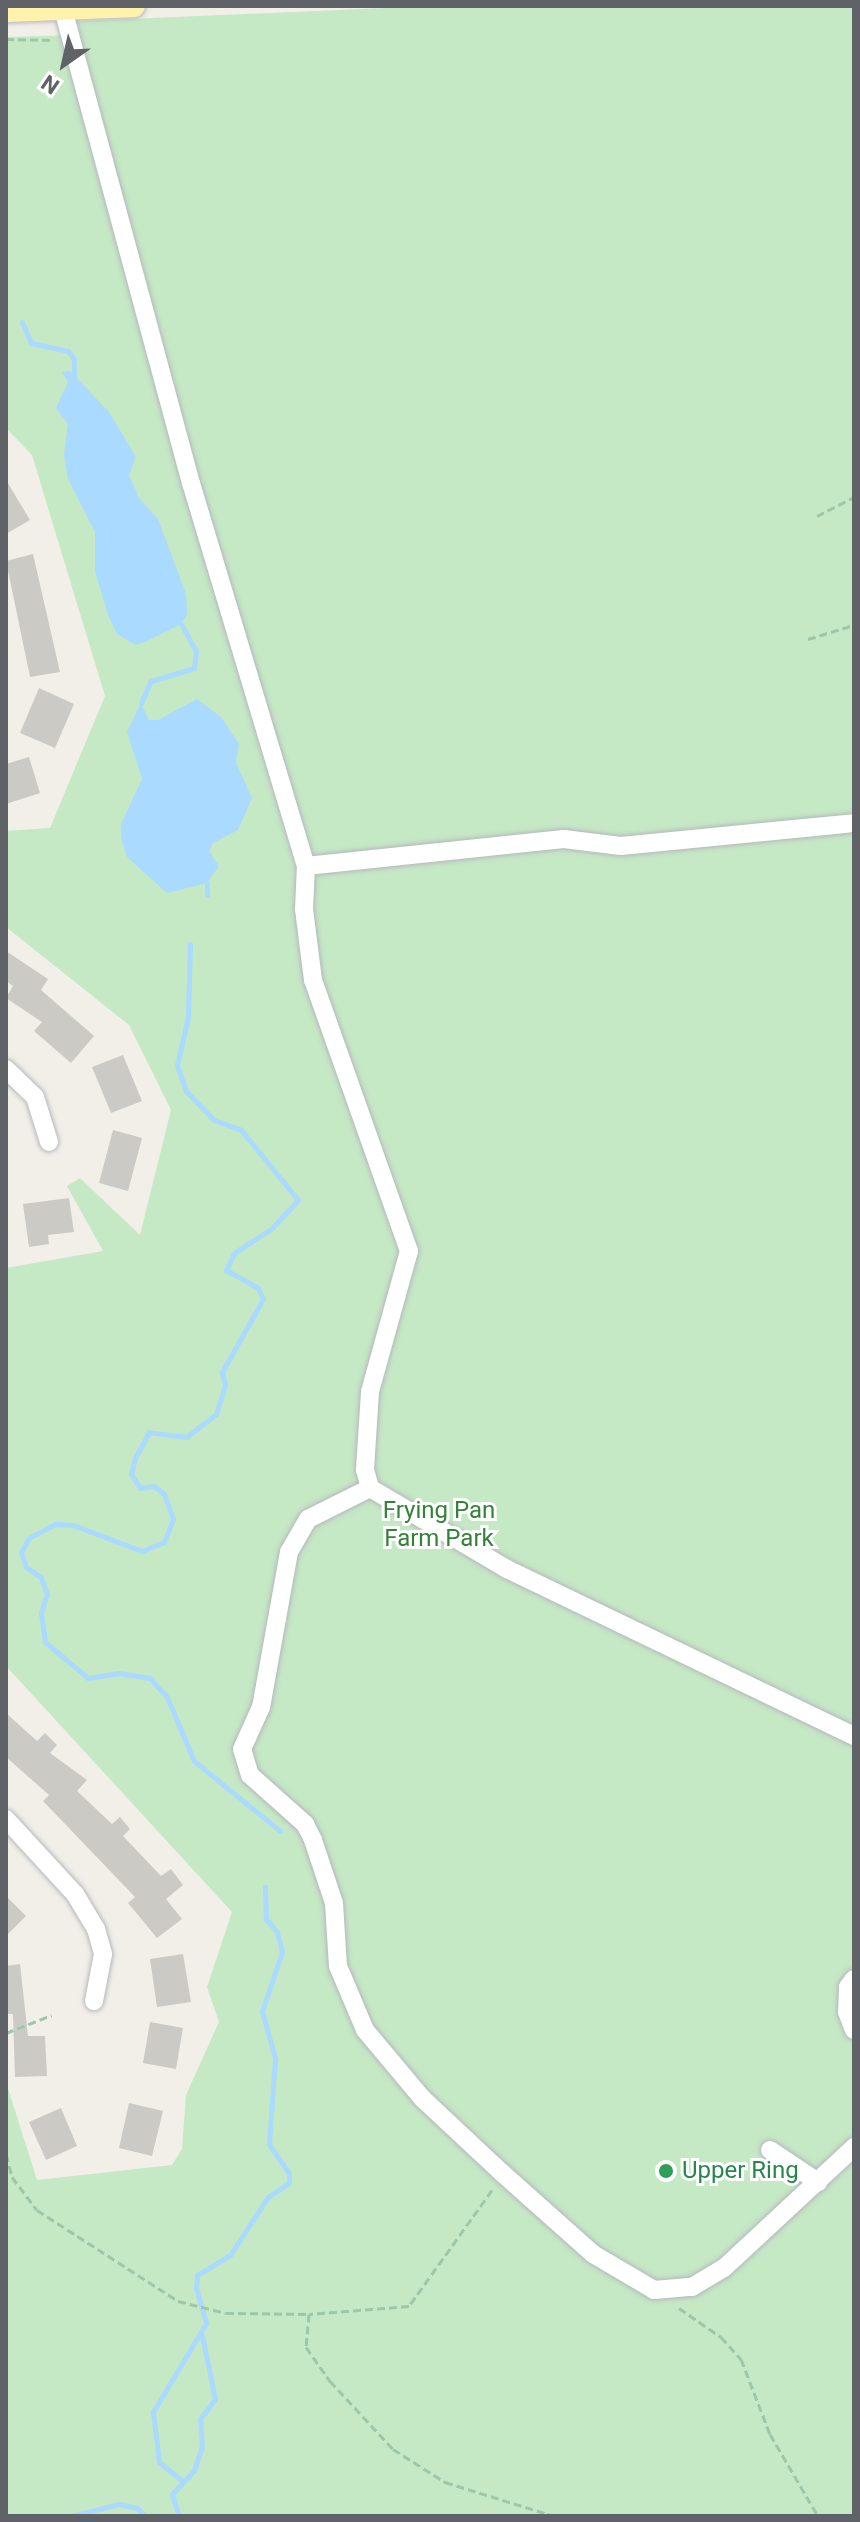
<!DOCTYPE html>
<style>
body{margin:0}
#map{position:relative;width:860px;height:2522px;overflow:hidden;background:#f1efe8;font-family:Roboto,sans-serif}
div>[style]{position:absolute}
.green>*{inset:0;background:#c5e8c5}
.water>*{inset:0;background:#aadaff}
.stream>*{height:5px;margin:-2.5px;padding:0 2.5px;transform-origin:2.5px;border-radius:2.5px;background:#aadaff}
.building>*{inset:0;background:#cccac5}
.path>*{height:3px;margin-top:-1.5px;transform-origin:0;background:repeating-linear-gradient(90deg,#9cc7a9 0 8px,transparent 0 12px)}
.roads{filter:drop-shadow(0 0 2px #b5b8bc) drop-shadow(0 0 2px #b5b8bc)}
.minor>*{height:18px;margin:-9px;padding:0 9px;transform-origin:9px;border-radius:9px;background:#fff}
.major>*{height:22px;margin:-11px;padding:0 11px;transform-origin:11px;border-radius:11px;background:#fff2af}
.dots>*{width:22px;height:22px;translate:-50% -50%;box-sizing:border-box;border:4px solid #fff;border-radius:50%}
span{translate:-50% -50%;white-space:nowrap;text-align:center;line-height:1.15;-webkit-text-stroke:6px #fff;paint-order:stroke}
.park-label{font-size:24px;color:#348238}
.leisure-label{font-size:24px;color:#27864d}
.left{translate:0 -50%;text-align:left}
.frame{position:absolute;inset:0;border:8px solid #5f6368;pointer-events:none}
.north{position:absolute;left:24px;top:24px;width:80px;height:80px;-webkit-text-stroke:6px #fff;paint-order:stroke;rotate:214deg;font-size:22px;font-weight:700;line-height:32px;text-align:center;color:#5f6368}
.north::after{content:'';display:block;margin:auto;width:28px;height:36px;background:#5f6368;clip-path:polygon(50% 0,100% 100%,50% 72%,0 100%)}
</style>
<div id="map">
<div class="green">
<div style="clip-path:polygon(431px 6px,854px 6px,854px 2516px,6px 2516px,6px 2082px,37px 2180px,172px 2165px,182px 2149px,186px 2095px,219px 2022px,207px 1987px,232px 1912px,6px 1666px,6px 1268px,103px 1251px,67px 1186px,80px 1178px,140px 1235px,171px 1110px,129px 1025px,6px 927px,6px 831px,50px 828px,105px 696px,32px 455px,6px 428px,6px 37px,79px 35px,76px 22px,83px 21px)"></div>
</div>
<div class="water">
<div style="clip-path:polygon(70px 371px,109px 412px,136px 457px,129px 475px,139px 498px,158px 519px,186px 594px,187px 615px,181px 624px,145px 642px,135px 645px,117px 634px,108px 615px,95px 571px,95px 532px,68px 479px,64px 455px,68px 424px,56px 408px,68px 382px,62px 372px)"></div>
<div style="clip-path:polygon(197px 699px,221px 717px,239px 744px,236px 763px,252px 798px,238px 830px,213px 843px,209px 851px,219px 866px,207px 883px,167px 893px,127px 857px,121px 838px,121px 824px,142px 779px,127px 732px,141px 703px,149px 720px,158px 720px)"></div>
</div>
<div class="stream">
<div style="left:22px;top:322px;width:23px;rotate:67deg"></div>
<div style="left:31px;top:343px;width:38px;rotate:12deg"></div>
<div style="left:68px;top:351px;width:10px;rotate:53deg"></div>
<div style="left:74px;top:359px;width:17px;rotate:90deg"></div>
<div style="left:141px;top:703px;width:24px;rotate:-66deg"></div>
<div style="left:151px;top:681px;width:45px;rotate:-16.8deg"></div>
<div style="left:194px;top:668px;width:17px;rotate:-83deg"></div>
<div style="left:196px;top:651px;width:31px;rotate:-119deg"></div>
<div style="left:207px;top:883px;width:12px;rotate:90deg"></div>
<div style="left:190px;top:944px;width:73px;rotate:91.6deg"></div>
<div style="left:188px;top:1017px;width:49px;rotate:102.9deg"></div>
<div style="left:177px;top:1065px;width:28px;rotate:71deg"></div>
<div style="left:186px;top:1091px;width:40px;rotate:46deg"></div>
<div style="left:214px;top:1120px;width:29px;rotate:20deg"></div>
<div style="left:241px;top:1130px;width:90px;rotate:50.8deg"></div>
<div style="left:298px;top:1200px;width:40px;rotate:133deg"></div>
<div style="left:271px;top:1229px;width:44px;rotate:147deg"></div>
<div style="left:234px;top:1253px;width:19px;rotate:115deg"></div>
<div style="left:226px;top:1270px;width:37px;rotate:29deg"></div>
<div style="left:258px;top:1288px;width:12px;rotate:66deg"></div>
<div style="left:263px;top:1299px;width:84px;rotate:119.3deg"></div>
<div style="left:222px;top:1372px;width:13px;rotate:77deg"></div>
<div style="left:225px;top:1385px;width:30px;rotate:107deg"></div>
<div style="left:216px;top:1414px;width:37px;rotate:142deg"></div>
<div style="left:187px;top:1437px;width:38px;rotate:-173deg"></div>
<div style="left:149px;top:1432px;width:30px;rotate:118deg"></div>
<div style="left:135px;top:1458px;width:16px;rotate:104deg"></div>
<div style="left:131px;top:1474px;width:17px;rotate:57deg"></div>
<div style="left:140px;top:1488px;width:14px;rotate:-8deg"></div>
<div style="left:154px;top:1486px;width:13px;rotate:39deg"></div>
<div style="left:164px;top:1494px;width:27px;rotate:70deg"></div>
<div style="left:173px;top:1519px;width:25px;rotate:111deg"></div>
<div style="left:164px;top:1542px;width:24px;rotate:158deg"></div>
<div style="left:142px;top:1551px;width:74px;rotate:-159.4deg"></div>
<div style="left:73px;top:1525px;width:18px;rotate:-177deg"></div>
<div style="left:55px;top:1524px;width:30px;rotate:152deg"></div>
<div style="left:29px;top:1538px;width:16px;rotate:120deg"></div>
<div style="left:21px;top:1552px;width:16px;rotate:72deg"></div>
<div style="left:26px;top:1567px;width:18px;rotate:34deg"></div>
<div style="left:41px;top:1577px;width:18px;rotate:71deg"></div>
<div style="left:47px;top:1594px;width:20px;rotate:108deg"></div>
<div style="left:41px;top:1613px;width:29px;rotate:82deg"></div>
<div style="left:45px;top:1642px;width:56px;rotate:39.9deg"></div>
<div style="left:88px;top:1678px;width:30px;rotate:-9deg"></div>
<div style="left:118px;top:1673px;width:32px;rotate:9deg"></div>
<div style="left:150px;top:1678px;width:25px;rotate:48deg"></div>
<div style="left:167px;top:1697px;width:69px;rotate:67.1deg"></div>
<div style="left:194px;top:1761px;width:111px;rotate:39.1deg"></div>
<div style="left:180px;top:2479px;width:27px;rotate:-141deg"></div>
<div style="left:159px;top:2462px;width:50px;rotate:-96.8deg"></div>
<div style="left:153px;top:2412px;width:104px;rotate:-59.2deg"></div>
<div style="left:206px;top:2323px;width:36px;rotate:-106deg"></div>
<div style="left:196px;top:2288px;width:13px;rotate:-86deg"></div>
<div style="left:197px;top:2275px;width:39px;rotate:-31deg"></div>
<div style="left:230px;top:2255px;width:69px;rotate:-56.8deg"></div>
<div style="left:268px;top:2197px;width:25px;rotate:-34deg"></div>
<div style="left:289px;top:2183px;width:10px;rotate:-90deg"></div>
<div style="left:289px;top:2173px;width:35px;rotate:-125deg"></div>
<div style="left:269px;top:2144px;width:86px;rotate:-86deg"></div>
<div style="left:275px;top:2058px;width:49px;rotate:-105.5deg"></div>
<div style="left:262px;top:2011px;width:62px;rotate:-71.3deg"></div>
<div style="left:282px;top:1952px;width:21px;rotate:-104deg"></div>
<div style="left:277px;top:1932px;width:17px;rotate:-130deg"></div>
<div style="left:266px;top:1919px;width:32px;rotate:-92deg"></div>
<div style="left:71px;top:2516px;width:49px;rotate:-14deg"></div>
<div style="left:119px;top:2504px;width:18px;rotate:13deg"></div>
<div style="left:137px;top:2508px;width:12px;rotate:42deg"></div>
<div style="left:179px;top:2516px;width:23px;rotate:-108deg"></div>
<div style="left:172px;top:2494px;width:33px;rotate:-47deg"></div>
<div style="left:194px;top:2470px;width:24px;rotate:-71deg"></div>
<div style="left:202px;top:2447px;width:28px;rotate:-94deg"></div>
<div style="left:200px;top:2419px;width:25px;rotate:-53deg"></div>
<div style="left:215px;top:2399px;width:65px;rotate:-101.5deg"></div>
</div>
<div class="building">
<div style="clip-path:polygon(6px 480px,30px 520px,6px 534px)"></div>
<div style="clip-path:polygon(33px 554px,60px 672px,30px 677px,6px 561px)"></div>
<div style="clip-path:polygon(39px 688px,74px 704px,55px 748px,20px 733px)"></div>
<div style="clip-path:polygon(29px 757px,40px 793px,6px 804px,6px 764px)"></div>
<div style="clip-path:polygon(6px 951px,48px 979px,41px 990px,94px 1036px,71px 1063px,34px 1031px,42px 1022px,6px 998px,13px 986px,6px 981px)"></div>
<div style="clip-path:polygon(123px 1055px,142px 1101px,111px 1113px,92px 1067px)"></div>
<div style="clip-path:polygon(113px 1130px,142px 1138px,128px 1191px,99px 1183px)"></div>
<div style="clip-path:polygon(69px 1198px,74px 1232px,48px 1235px,49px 1244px,29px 1247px,23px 1204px)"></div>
<div style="clip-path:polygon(6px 1713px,37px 1741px,45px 1733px,57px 1745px,50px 1753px,87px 1780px,77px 1791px,112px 1824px,120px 1817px,130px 1829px,123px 1836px,161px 1876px,171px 1869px,183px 1885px,166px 1899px,182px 1919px,157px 1938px,128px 1903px,135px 1897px,43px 1801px,49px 1795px,6px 1757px)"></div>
<div style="clip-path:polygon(6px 1896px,26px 1916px,6px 1936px)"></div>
<div style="clip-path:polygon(183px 1954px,191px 2002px,157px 2007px,150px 1959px)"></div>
<div style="clip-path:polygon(20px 1964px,28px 2036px,45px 2036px,47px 2076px,15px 2077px,13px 2014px,6px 2014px,6px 1966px)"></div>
<div style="clip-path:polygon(150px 2022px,183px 2028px,176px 2069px,143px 2063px)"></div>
<div style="clip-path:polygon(129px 2103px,163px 2111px,152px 2156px,119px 2148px)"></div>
<div style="clip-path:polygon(61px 2108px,77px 2146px,46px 2160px,29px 2122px)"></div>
</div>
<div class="path">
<div style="left:6px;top:39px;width:48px;rotate:1.2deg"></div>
<div style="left:817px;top:516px;width:42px;rotate:-27.2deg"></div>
<div style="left:808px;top:639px;width:48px;rotate:-16.9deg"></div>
<div style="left:6px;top:2033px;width:49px;rotate:-21.4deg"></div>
<div style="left:6px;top:2154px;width:24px;rotate:75deg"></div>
<div style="left:12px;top:2177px;width:41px;rotate:52.9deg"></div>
<div style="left:37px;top:2210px;width:168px;rotate:32.8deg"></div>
<div style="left:178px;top:2301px;width:49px;rotate:14deg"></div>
<div style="left:226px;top:2313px;width:83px;rotate:0.7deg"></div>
<div style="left:492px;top:2190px;width:143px;rotate:125.6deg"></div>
<div style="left:409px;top:2306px;width:100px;rotate:175.4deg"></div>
<div style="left:309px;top:2314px;width:33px;rotate:95deg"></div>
<div style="left:306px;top:2347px;width:42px;rotate:54.8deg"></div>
<div style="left:330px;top:2381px;width:93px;rotate:47.2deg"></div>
<div style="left:393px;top:2449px;width:62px;rotate:32.4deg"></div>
<div style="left:445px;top:2482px;width:114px;rotate:17.3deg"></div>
<div style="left:679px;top:2308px;width:51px;rotate:34.6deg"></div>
<div style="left:721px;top:2337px;width:30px;rotate:48deg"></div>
<div style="left:741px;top:2359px;width:80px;rotate:68.9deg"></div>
<div style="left:770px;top:2434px;width:95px;rotate:59.7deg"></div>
</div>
<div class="roads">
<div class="minor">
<div style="left:63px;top:9px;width:491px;rotate:74.9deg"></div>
<div style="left:191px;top:483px;width:400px;rotate:73.3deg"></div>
<div style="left:306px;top:866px;width:43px;rotate:92.7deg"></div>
<div style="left:304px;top:909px;width:72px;rotate:82.8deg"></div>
<div style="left:313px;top:980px;width:288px;rotate:70.5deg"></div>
<div style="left:409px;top:1251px;width:146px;rotate:105.5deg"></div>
<div style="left:370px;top:1392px;width:78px;rotate:93.7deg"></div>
<div style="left:365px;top:1470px;width:19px;rotate:74deg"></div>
<div style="left:370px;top:1488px;width:159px;rotate:30.6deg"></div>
<div style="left:507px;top:1569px;width:385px;rotate:25.7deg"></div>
<div style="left:306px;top:866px;width:259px;rotate:-6deg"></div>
<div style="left:564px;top:839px;width:57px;rotate:7deg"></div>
<div style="left:621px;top:846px;width:234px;rotate:-5.6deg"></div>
<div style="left:6px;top:1069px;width:40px;rotate:44deg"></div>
<div style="left:35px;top:1097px;width:47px;rotate:72.7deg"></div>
<div style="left:370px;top:1488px;width:69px;rotate:153.4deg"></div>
<div style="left:308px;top:1519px;width:38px;rotate:120deg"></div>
<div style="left:289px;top:1552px;width:158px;rotate:100.2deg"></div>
<div style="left:261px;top:1707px;width:46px;rotate:114.3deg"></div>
<div style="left:242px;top:1749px;width:27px;rotate:73deg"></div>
<div style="left:250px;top:1775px;width:74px;rotate:41.7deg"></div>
<div style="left:305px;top:1824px;width:18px;rotate:63deg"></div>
<div style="left:313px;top:1840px;width:66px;rotate:71.6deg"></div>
<div style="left:334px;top:1903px;width:63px;rotate:86.4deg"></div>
<div style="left:338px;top:1966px;width:69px;rotate:67.1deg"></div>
<div style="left:365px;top:2030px;width:90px;rotate:50deg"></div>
<div style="left:423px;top:2099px;width:107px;rotate:43.1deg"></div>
<div style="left:501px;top:2172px;width:123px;rotate:41.7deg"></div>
<div style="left:593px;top:2254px;width:71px;rotate:30.5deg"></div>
<div style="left:654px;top:2290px;width:38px;rotate:-5deg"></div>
<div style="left:692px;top:2287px;width:37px;rotate:-31deg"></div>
<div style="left:724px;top:2268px;width:178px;rotate:-42.9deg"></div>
<div style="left:6px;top:1819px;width:102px;rotate:47.4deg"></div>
<div style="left:75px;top:1894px;width:41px;rotate:59deg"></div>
<div style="left:96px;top:1929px;width:26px;rotate:74deg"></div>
<div style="left:103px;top:1954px;width:48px;rotate:100.8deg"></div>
<div style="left:854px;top:1979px;width:10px;rotate:127deg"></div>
<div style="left:848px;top:1987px;width:25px;rotate:92deg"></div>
<div style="left:847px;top:2012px;width:19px;rotate:69deg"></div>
<div style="left:770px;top:2150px;width:58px;rotate:33.7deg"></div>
</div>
<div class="major">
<div style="left:6px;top:11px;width:128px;rotate:-2.2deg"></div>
</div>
</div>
<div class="dots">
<div style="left:666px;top:2171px;background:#2e9e5b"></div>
</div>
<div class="park-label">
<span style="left:439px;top:1525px">Frying Pan<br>Farm Park</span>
</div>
<div class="leisure-label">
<span class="left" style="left:682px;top:2171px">Upper Ring</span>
</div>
<div class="frame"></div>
<div class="north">N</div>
</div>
